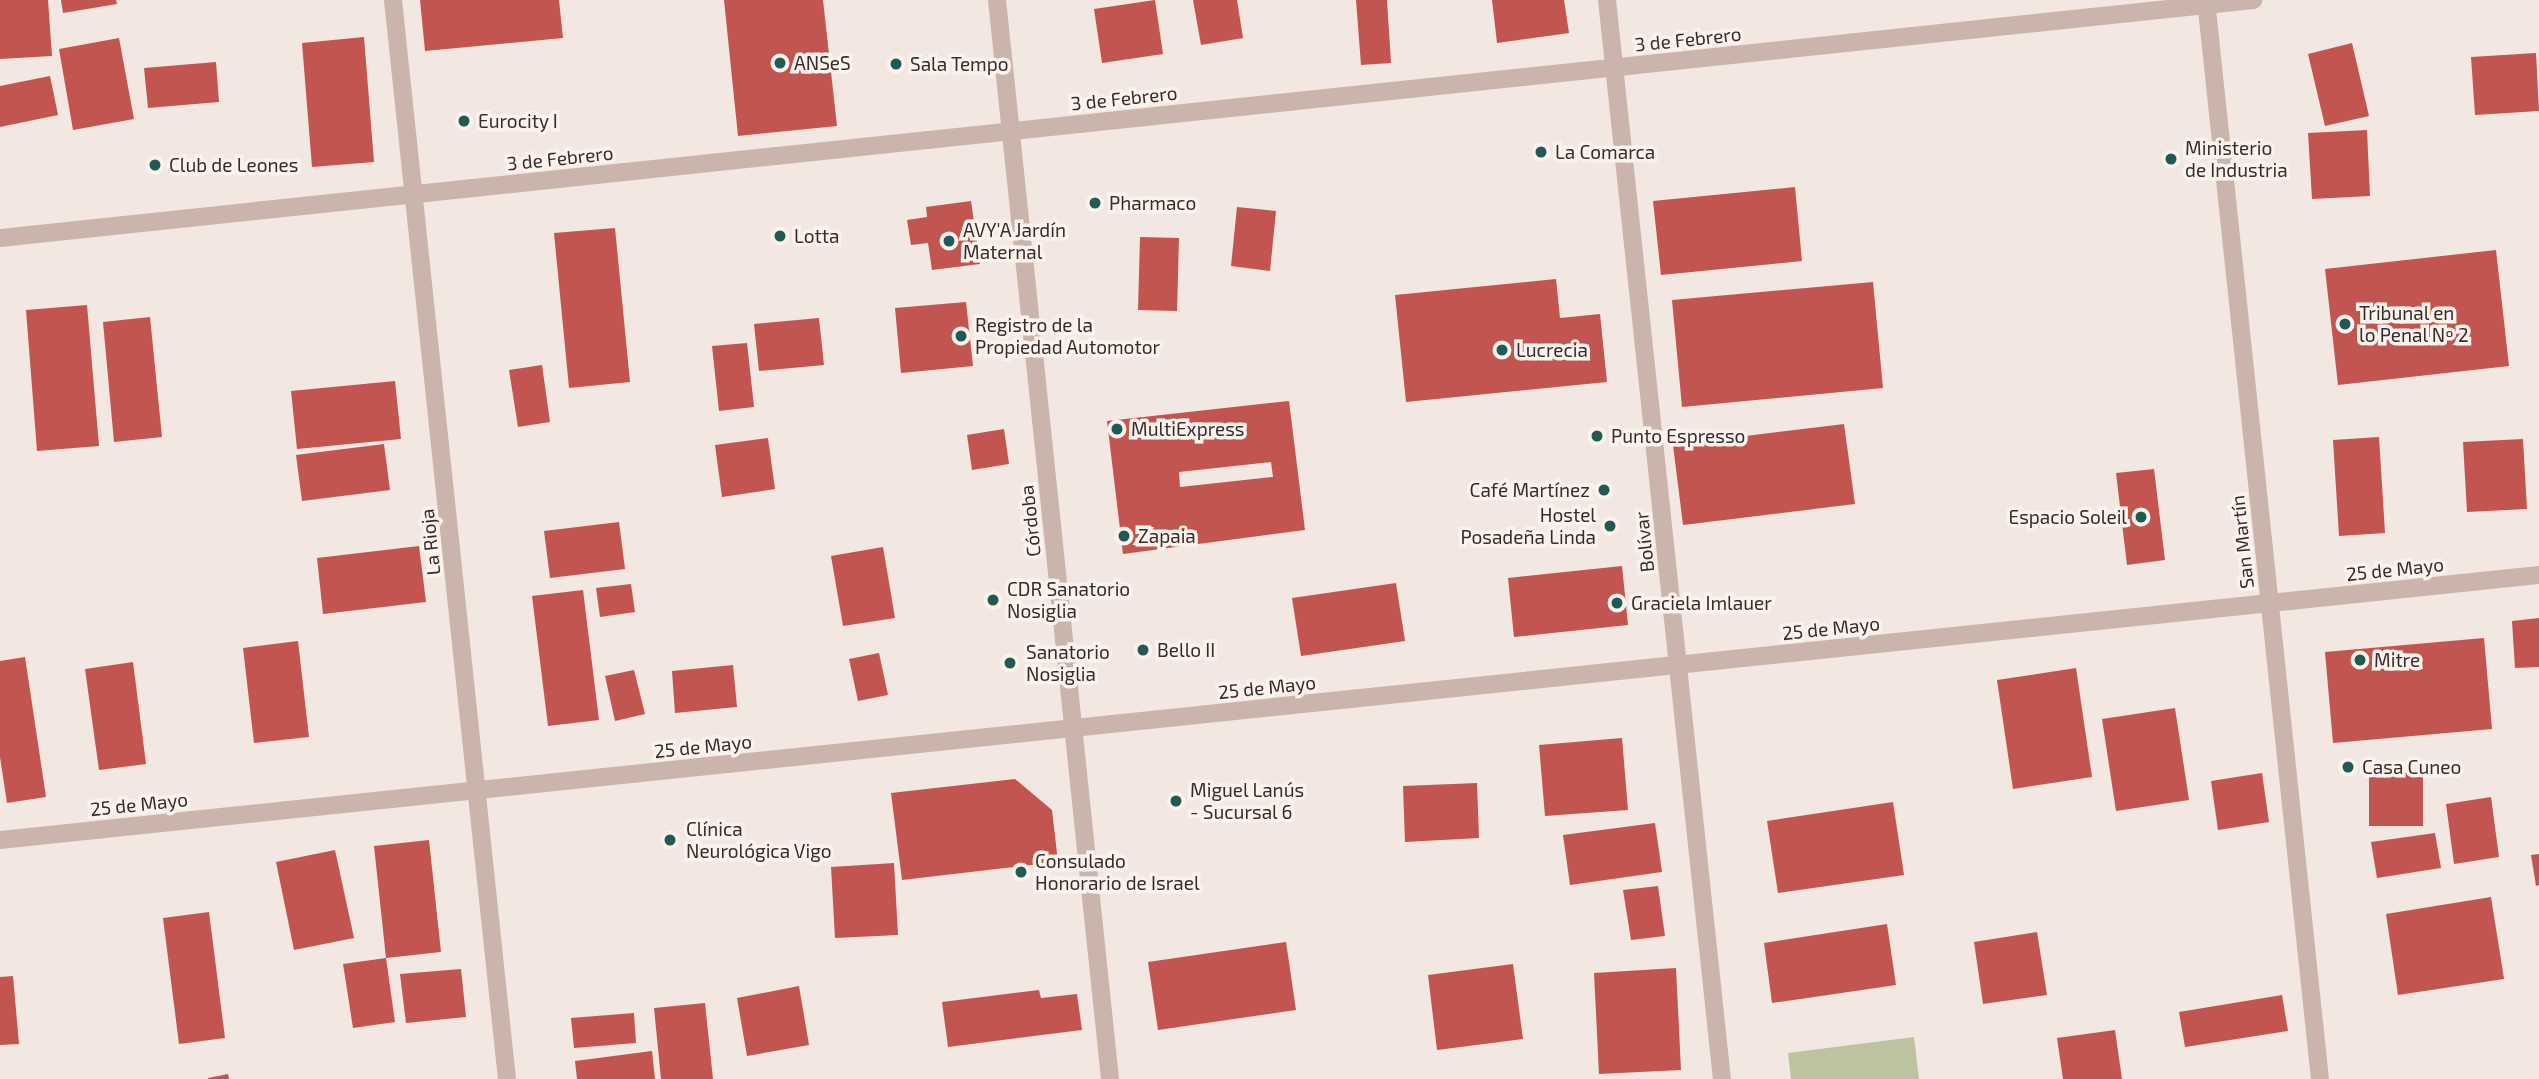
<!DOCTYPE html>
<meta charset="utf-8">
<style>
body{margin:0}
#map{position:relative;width:2539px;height:1079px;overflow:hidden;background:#f3e7e1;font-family:"Exo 2",sans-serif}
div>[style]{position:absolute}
.green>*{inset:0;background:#bdc2a0}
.building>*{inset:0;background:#c2554f}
.street>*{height:18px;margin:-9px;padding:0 9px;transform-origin:9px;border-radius:9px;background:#cbb4ac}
.dots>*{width:19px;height:19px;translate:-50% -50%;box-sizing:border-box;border:4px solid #faf2ed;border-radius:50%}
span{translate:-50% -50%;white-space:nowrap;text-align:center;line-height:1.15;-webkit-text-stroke:7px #faf2ed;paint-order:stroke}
.street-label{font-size:19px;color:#392d2b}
.poi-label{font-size:19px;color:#392d2b}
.left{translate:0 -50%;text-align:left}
.right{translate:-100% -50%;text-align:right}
</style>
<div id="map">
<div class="green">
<div style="clip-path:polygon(1914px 1037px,1919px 1079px,1791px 1079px,1788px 1053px)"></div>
</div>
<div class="building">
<div style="clip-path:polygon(0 0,48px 0,52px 56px,0 59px)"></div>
<div style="clip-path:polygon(61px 0,116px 0,117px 4px,63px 13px)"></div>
<div style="clip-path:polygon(420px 0,559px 0,563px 38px,425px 51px)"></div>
<div style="clip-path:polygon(724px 0,823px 0,837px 126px,738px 136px)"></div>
<div style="clip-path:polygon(1155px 0,1163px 54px,1102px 63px,1094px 9px)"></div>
<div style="clip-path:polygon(1193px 0,1237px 0,1243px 38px,1201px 45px)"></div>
<div style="clip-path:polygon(1356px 0,1387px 0,1391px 63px,1361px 65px)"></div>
<div style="clip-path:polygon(1492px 0,1564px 0,1569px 33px,1497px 43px)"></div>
<div style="clip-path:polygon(364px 37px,374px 162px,312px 167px,302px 43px)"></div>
<div style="clip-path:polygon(119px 38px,134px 119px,73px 130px,59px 49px)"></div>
<div style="clip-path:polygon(2352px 43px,2369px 116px,2325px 126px,2308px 54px)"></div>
<div style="clip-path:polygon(2536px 53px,2539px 111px,2475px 115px,2471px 57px)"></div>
<div style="clip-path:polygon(216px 62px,219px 102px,148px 108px,144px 68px)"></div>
<div style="clip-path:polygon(50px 76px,58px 115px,0 127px,0 86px)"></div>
<div style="clip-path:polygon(2367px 130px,2370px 196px,2312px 199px,2308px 133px)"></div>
<div style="clip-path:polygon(1795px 187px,1802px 261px,1661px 275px,1653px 201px)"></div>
<div style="clip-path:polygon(971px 201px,980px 264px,932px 270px,928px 243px,911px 245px,907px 220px,927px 217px,926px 207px)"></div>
<div style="clip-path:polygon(1237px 207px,1276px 211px,1270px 271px,1231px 266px)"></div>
<div style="clip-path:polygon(615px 228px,630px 382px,569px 388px,554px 233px)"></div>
<div style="clip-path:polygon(1140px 237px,1179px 238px,1177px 311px,1138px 310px)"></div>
<div style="clip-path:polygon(2496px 250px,2509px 366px,2338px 385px,2325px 269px)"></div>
<div style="clip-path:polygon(1556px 279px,1560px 318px,1600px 314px,1607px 382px,1406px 402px,1395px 295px)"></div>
<div style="clip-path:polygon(1873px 282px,1883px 388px,1682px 407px,1672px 300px)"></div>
<div style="clip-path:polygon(966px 302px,973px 366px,901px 373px,895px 308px)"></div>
<div style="clip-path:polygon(87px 305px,99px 446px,37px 451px,26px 310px)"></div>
<div style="clip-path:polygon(150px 317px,162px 437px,114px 442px,103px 322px)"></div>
<div style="clip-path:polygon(819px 318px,824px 365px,759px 371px,754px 324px)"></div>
<div style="clip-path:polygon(747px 343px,754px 407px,719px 411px,712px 346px)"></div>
<div style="clip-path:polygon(542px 365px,550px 422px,518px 427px,509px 370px)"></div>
<div style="clip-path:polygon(395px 381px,401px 439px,297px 449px,291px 391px)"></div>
<div style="clip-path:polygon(evenodd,1289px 401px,1305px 530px,1123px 554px,1107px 421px,1289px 401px,1271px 462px,1273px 477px,1180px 487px,1179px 472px,1271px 462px)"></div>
<div style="clip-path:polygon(1844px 424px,1855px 504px,1683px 525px,1673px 445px)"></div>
<div style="clip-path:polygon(1004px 429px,1009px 464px,972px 470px,967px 435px)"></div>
<div style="clip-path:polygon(2379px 437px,2385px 533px,2339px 536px,2333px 440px)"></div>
<div style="clip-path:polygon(768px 438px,775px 489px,722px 497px,715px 445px)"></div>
<div style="clip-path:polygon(2523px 439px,2527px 509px,2467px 512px,2463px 442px)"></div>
<div style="clip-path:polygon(384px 444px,390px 490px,302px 501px,296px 455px)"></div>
<div style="clip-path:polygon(2154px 469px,2165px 560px,2127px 565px,2116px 473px)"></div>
<div style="clip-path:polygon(619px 522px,625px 569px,550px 578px,544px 531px)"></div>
<div style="clip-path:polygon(419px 546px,426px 602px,323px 614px,317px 558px)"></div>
<div style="clip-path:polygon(883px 547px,895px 618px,843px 626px,831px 556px)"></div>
<div style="clip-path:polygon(1622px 566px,1628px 625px,1514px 637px,1508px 578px)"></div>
<div style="clip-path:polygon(1396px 583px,1405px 641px,1301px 656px,1292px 598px)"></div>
<div style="clip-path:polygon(631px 584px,635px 612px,600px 617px,596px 588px)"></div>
<div style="clip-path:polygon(583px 590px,599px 720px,548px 726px,532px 596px)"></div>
<div style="clip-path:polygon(2539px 618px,2539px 667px,2515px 668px,2512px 621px)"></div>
<div style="clip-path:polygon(2484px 638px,2492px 729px,2333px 743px,2325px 652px)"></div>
<div style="clip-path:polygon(298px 641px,309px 737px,254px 743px,243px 648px)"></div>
<div style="clip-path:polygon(879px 653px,888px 695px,858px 701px,849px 659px)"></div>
<div style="clip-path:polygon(25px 657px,46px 797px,7px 803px,0 757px,0 661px)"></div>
<div style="clip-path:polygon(133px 662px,146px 764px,99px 770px,85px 669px)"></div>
<div style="clip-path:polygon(733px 665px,737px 707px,675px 713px,672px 671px)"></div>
<div style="clip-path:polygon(2076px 668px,2092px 777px,2013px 789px,1997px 680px)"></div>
<div style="clip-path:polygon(634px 670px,645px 714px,615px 721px,605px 676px)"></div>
<div style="clip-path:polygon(2175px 708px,2189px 800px,2116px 811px,2102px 719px)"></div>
<div style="clip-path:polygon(1622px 738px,1628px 810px,1545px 816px,1539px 745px)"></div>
<div style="clip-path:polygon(2423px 772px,2423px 826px,2369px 826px,2369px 773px)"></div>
<div style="clip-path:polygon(2262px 773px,2269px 822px,2218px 830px,2211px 781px)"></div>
<div style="clip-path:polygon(1015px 779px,1052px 810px,1058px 862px,902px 880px,891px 793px)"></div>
<div style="clip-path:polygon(1477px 783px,1479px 838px,1405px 842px,1403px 786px)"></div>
<div style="clip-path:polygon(2491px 797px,2499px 857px,2454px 864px,2446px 804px)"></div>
<div style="clip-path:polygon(1893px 802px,1904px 875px,1778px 893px,1767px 821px)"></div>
<div style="clip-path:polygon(1655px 823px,1662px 872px,1570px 885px,1563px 835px)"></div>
<div style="clip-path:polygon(2435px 833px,2441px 868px,2377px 878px,2371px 842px)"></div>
<div style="clip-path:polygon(429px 840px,441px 952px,386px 958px,374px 846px)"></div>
<div style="clip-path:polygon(335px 850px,354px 938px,294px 950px,276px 862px)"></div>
<div style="clip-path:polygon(2539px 854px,2539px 885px,2536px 886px,2531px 855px)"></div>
<div style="clip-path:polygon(894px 863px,898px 935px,835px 938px,831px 867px)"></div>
<div style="clip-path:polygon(1658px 886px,1665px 936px,1631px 940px,1623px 890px)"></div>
<div style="clip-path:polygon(2491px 897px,2504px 979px,2398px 995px,2386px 914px)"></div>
<div style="clip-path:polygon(209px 912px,225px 1038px,179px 1044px,163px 918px)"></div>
<div style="clip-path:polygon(1887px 924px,1896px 985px,1772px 1003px,1764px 943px)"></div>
<div style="clip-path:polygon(2037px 932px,2047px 995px,1983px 1004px,1974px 942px)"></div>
<div style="clip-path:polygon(1286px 942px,1296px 1010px,1158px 1030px,1148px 962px)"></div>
<div style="clip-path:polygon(386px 958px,395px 1022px,353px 1028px,343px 964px)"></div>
<div style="clip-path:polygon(1513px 964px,1523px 1039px,1437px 1050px,1428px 975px)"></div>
<div style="clip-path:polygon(1676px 968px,1681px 1070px,1599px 1074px,1594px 973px)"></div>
<div style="clip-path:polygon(461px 969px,466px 1017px,406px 1023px,400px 974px)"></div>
<div style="clip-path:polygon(13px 976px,19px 1044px,0 1045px,0 977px)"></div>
<div style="clip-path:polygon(799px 986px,809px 1045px,747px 1056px,737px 998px)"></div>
<div style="clip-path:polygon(1039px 990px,1041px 998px,1077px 994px,1082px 1030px,948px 1047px,942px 1002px)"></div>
<div style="clip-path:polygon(2282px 995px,2288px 1031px,2185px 1047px,2179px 1012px)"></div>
<div style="clip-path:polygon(705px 1003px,713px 1079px,661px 1079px,654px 1008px)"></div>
<div style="clip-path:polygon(634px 1013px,636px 1043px,574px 1048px,571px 1018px)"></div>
<div style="clip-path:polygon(2115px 1030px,2122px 1079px,2063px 1079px,2057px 1038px)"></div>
<div style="clip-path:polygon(652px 1051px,655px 1079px,577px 1079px,575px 1061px)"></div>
<div style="clip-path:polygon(228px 1074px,229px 1079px,208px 1079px,208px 1078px)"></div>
</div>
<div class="street">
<div style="left:393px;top:0;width:1085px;rotate:83.97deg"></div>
<div style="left:997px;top:0;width:1085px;rotate:84.02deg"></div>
<div style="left:1607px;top:0;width:1085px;rotate:83.92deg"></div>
<div style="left:2206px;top:0;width:1085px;rotate:83.97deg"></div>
<div style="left:0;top:238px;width:2266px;rotate:-6.03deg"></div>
<div style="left:0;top:840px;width:2553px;rotate:-5.96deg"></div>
</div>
<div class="dots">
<div style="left:780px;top:63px;background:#215a53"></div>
<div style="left:896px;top:64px;background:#215a53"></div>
<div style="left:464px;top:121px;background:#215a53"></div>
<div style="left:1541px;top:152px;background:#215a53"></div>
<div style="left:2171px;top:159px;background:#215a53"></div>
<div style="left:155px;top:165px;background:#215a53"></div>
<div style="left:1095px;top:203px;background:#215a53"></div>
<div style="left:780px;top:236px;background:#215a53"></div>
<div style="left:949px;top:241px;background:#215a53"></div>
<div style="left:2345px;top:324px;background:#215a53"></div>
<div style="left:961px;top:336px;background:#215a53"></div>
<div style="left:1502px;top:350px;background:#215a53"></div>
<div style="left:1117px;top:429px;background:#215a53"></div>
<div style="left:1597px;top:436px;background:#215a53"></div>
<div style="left:1604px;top:490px;background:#215a53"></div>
<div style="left:2141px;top:517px;background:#215a53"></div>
<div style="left:1610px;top:526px;background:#215a53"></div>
<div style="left:1124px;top:536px;background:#215a53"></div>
<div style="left:993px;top:600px;background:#215a53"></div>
<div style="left:1617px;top:603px;background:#215a53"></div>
<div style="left:1143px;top:650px;background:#215a53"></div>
<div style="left:2360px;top:660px;background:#215a53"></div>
<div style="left:1010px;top:663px;background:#215a53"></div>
<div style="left:2348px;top:767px;background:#215a53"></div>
<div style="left:1176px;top:801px;background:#215a53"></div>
<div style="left:670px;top:840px;background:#215a53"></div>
<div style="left:1021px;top:872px;background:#215a53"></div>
</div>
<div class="street-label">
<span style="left:1688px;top:39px;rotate:-6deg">3 de Febrero</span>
<span style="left:1124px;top:98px;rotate:-6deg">3 de Febrero</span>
<span style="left:560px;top:158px;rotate:-6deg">3 de Febrero</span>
<span style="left:1030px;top:521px;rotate:-96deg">Córdoba</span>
<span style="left:430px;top:542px;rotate:-96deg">La Rioja</span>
<span style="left:1644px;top:542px;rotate:-96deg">Bolívar</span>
<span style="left:2242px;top:542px;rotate:-96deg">San Martín</span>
<span style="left:2395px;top:569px;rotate:-6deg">25 de Mayo</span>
<span style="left:1831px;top:628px;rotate:-6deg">25 de Mayo</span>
<span style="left:1267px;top:687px;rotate:-6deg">25 de Mayo</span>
<span style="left:703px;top:746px;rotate:-6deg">25 de Mayo</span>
<span style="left:139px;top:804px;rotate:-6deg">25 de Mayo</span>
</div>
<div class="poi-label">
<span class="left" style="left:794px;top:63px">ANSeS</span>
<span class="left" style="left:910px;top:64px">Sala Tempo</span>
<span class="left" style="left:478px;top:121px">Eurocity I</span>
<span class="left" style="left:2185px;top:159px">Ministerio<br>de Industria</span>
<span class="left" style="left:1555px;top:152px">La Comarca</span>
<span class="left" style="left:169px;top:165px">Club de Leones</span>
<span class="left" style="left:1109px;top:203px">Pharmaco</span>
<span class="left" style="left:963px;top:241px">AVY'A Jardín<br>Maternal</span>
<span class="left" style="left:794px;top:236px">Lotta</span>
<span class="left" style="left:2359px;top:324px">Tribunal en<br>lo Penal Nº 2</span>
<span class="left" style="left:975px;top:336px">Registro de la<br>Propiedad Automotor</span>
<span class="left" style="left:1516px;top:350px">Lucrecia</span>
<span class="left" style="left:1131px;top:429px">MultiExpress</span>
<span class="left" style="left:1611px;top:436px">Punto Espresso</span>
<span class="right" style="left:1590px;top:490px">Café Martínez</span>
<span class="right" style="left:1596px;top:526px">Hostel<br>Posadeña Linda</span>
<span class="right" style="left:2127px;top:517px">Espacio Soleil</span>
<span class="left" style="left:1138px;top:536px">Zapaia</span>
<span class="left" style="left:1007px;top:600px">CDR Sanatorio<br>Nosiglia</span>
<span class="left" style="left:1631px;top:603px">Graciela Imlauer</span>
<span class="left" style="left:1157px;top:650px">Bello II</span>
<span class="left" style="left:1026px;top:663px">Sanatorio<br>Nosiglia</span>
<span class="left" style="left:2374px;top:660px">Mitre</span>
<span class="left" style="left:2362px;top:767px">Casa Cuneo</span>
<span class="left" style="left:1190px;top:801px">Miguel Lanús<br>- Sucursal 6</span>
<span class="left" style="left:686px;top:840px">Clínica<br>Neurológica Vigo</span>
<span class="left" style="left:1035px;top:872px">Consulado<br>Honorario de Israel</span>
</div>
</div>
